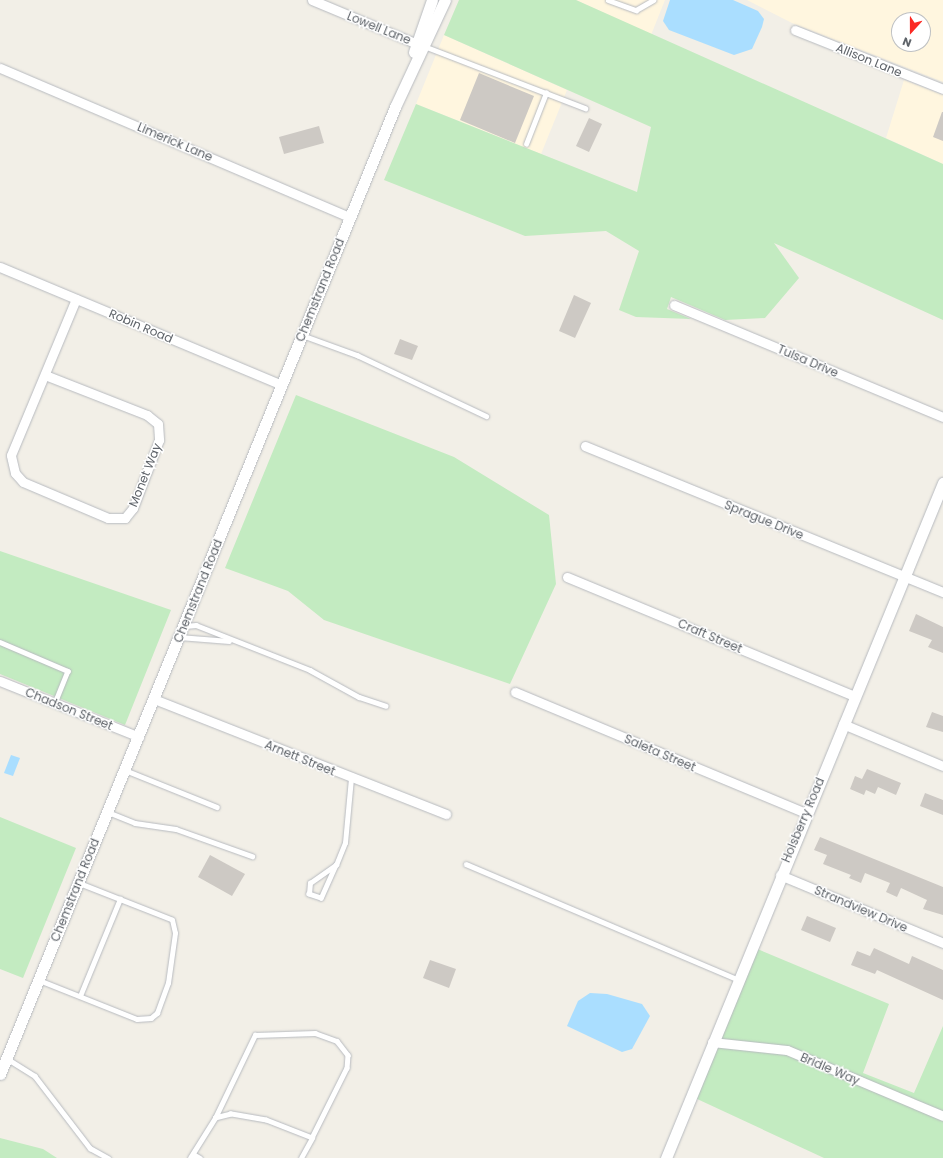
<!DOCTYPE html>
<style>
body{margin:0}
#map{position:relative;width:943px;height:1158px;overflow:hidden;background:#f2efe7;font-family:Poppins,sans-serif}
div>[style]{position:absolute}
.commercial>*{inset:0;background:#fff6df}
.green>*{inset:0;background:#c3ebc1}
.water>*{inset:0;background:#aadeff}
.building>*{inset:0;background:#cdc9c4}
.roads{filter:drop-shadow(0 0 1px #b7babf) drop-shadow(0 0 1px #b7babf)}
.service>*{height:4.5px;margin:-2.25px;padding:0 2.25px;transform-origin:2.25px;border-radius:2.25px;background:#fff}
.minor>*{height:9px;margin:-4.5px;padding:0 4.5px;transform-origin:4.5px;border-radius:4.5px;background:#fff}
.tertiary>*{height:11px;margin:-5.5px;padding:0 5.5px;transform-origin:5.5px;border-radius:5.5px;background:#fff}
span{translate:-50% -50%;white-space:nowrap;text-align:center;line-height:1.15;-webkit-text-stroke:3px #fff;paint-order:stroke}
.street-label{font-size:12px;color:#5e6369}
.north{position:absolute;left:891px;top:12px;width:40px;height:40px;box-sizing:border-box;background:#fff;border:1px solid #bfc1c3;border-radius:50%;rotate:201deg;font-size:11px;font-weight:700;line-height:16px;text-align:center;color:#5e6369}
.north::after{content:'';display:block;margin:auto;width:14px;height:18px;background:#fb2a24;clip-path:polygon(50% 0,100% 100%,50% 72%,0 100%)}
</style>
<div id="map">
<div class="commercial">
<div style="clip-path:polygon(576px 0,665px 0,651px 35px)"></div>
<div style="clip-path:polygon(evenodd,747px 0,943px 0,943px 82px,792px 23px,747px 0,899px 20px,923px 20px,923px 44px,899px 44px,899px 20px)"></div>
<div style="clip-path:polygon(444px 35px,567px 90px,541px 154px,416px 104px)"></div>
<div style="clip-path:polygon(904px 80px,943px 95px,943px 164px,886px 138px)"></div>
</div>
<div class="green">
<div style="clip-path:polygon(459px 0,576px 0,943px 164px,943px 320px,774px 243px,799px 278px,765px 318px,725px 320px,671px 297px,667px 309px,691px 319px,636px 317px,619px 310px,639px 251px,606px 231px,525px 236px,384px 180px,416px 104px,637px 192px,651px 127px,444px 35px)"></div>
<div style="clip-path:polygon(296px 395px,454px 457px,549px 515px,556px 584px,510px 684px,324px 620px,288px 591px,225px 568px)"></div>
<div style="clip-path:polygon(0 551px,171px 610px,125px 725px,0 674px)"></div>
<div style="clip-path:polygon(0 817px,76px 848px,23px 978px,0 969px)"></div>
<div style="clip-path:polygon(755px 948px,889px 1004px,863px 1073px,914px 1093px,943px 1026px,943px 1158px,824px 1158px,695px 1098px)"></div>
<div style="clip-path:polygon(0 1138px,43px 1149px,57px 1158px,0 1158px)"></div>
</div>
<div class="water">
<div style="clip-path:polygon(670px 0,733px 0,758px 11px,764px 19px,762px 27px,752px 49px,734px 55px,669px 30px,663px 21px)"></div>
<div style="clip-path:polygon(11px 755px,20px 758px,13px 776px,4px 773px)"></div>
<div style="clip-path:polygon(590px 993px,607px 994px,642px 1004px,650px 1016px,632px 1049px,622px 1052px,567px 1026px,578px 1001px)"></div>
</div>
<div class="building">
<div style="clip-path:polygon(479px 73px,534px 96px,515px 143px,460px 120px)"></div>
<div style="clip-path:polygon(942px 112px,943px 112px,943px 141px,933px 137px)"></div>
<div style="clip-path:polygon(589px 118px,602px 124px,589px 152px,576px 146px)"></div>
<div style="clip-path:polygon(319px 126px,324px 143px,284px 154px,279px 137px)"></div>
<div style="clip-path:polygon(574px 295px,591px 303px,575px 338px,559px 331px)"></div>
<div style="clip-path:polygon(400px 339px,418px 346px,412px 360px,394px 354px)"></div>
<div style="clip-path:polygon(916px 614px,943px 627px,943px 653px,928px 647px,932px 640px,909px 631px)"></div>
<div style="clip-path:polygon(932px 712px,943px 716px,943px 732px,926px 727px)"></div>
<div style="clip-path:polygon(867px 769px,901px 783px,896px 795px,878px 787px,875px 794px,866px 790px,864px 795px,850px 789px,855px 776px,862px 779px)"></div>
<div style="clip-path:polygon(925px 793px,943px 800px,943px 815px,920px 806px)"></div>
<div style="clip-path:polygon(820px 837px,943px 887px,943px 915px,923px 909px,927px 900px,901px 888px,897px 897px,886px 892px,890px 883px,865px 873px,861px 883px,849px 878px,851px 875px,823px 864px,827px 855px,814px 850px)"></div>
<div style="clip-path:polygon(210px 855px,245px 874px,232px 896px,198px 877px)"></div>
<div style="clip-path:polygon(807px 916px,836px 928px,830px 942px,801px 930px)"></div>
<div style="clip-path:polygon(874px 948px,909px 964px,912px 956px,943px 970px,943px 1000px,877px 970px,875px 974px,851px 965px,857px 951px,870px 956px)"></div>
<div style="clip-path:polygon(430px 960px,456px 969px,449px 988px,423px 978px)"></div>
</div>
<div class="roads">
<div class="service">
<div style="left:608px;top:0;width:30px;rotate:20deg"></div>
<div style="left:636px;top:10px;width:20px;rotate:-30deg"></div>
<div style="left:424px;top:46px;width:173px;rotate:21.1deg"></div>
<div style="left:526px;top:144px;width:55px;rotate:-68.6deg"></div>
<div style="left:302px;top:335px;width:59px;rotate:20deg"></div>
<div style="left:357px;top:355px;width:143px;rotate:25.3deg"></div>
<div style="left:185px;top:626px;width:11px;rotate:-5deg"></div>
<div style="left:196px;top:625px;width:123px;rotate:21.5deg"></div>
<div style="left:310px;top:670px;width:56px;rotate:28.9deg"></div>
<div style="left:359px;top:697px;width:28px;rotate:18deg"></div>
<div style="left:179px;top:637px;width:50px;rotate:4.6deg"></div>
<div style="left:0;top:642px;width:74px;rotate:23.1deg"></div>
<div style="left:68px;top:671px;width:35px;rotate:112deg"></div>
<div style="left:125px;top:770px;width:99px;rotate:21.9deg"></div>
<div style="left:108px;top:812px;width:29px;rotate:22deg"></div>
<div style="left:135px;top:823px;width:41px;rotate:8.3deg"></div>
<div style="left:176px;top:829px;width:81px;rotate:19.6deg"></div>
<div style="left:466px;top:864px;width:294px;rotate:23deg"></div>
<div style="left:336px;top:865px;width:36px;rotate:114deg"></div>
<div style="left:321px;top:898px;width:13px;rotate:-162deg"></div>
<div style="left:309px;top:894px;width:11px;rotate:-85deg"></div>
<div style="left:310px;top:883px;width:32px;rotate:-35deg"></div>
<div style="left:336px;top:865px;width:24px;rotate:-68deg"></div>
<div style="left:345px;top:843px;width:65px;rotate:-84.7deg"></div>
<div style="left:39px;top:980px;width:105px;rotate:21.7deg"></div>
<div style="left:137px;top:1019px;width:14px;rotate:-4deg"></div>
<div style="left:151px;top:1018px;width:8px;rotate:-40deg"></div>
<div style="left:157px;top:1013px;width:32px;rotate:-70deg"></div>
<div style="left:168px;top:983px;width:50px;rotate:-82deg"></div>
<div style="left:175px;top:933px;width:13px;rotate:-103deg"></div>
<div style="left:172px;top:920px;width:101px;rotate:-158.5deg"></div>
<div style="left:80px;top:996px;width:105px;rotate:-67.6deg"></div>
<div style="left:6px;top:1058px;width:34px;rotate:32deg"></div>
<div style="left:35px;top:1076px;width:91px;rotate:52.6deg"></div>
<div style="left:90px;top:1148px;width:21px;rotate:29deg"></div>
<div style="left:193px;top:1154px;width:8px;rotate:30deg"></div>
<div style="left:190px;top:1158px;width:47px;rotate:-58deg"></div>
<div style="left:215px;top:1118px;width:92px;rotate:-64.3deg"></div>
<div style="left:255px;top:1035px;width:60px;rotate:-1.9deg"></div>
<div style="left:315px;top:1033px;width:23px;rotate:20deg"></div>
<div style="left:337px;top:1041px;width:18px;rotate:52deg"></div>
<div style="left:348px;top:1055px;width:13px;rotate:94deg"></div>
<div style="left:347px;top:1068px;width:78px;rotate:116.6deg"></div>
<div style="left:312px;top:1138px;width:49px;rotate:-158.6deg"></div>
<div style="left:266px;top:1120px;width:36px;rotate:-170deg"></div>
<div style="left:231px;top:1114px;width:16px;rotate:166deg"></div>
<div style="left:301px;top:1158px;width:23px;rotate:-61deg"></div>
</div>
<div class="minor">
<div style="left:312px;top:0;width:119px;rotate:22.7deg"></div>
<div style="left:795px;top:30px;width:159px;rotate:21.7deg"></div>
<div style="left:0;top:68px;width:380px;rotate:23.1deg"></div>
<div style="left:0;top:267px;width:306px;rotate:22.7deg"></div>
<div style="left:674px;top:305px;width:291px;rotate:22.6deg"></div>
<div style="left:45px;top:375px;width:110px;rotate:21.4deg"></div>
<div style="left:147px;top:415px;width:14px;rotate:39deg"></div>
<div style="left:158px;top:424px;width:16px;rotate:86deg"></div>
<div style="left:159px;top:440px;width:73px;rotate:110.9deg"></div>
<div style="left:133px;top:508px;width:13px;rotate:129deg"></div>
<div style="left:125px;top:518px;width:17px;rotate:180deg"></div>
<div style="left:108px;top:518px;width:92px;rotate:-157deg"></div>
<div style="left:23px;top:482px;width:12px;rotate:-132deg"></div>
<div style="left:15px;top:473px;width:18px;rotate:-103deg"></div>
<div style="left:11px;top:455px;width:169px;rotate:-67.4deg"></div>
<div style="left:585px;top:446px;width:387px;rotate:22.2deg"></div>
<div style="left:567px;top:577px;width:311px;rotate:22.5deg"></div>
<div style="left:0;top:681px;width:150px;rotate:21.9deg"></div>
<div style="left:515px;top:692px;width:314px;rotate:22.6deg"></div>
<div style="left:154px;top:699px;width:314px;rotate:21.5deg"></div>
<div style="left:843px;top:724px;width:108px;rotate:22.8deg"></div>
<div style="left:780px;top:875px;width:177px;rotate:22.6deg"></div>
<div style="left:712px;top:1042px;width:75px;rotate:6.1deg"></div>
<div style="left:787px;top:1050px;width:169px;rotate:22.9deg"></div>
</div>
<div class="tertiary">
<div style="left:414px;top:52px;width:55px;rotate:-70.9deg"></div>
<div style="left:0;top:1074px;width:1045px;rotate:-67.78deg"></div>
<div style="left:395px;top:107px;width:118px;rotate:-65deg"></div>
<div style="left:666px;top:1158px;width:730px;rotate:-67.69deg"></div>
</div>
</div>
<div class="street-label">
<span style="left:379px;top:28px;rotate:22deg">Lowell Lane</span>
<span style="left:869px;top:60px;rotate:22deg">Allison Lane</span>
<span style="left:175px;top:142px;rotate:23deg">Limerick Lane</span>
<span style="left:320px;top:290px;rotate:-68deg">Chemstrand Road</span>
<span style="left:141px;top:326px;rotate:23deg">Robin Road</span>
<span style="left:808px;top:361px;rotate:23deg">Tulsa Drive</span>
<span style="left:145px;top:475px;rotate:-68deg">Monet Way</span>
<span style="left:764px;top:520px;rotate:22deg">Sprague Drive</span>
<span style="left:198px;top:591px;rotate:-68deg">Chemstrand Road</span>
<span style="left:710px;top:636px;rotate:23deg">Craft Street</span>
<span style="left:69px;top:709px;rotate:22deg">Chadson Street</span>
<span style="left:660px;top:753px;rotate:23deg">Saleta Street</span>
<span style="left:300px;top:758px;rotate:22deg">Arnett Street</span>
<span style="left:803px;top:820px;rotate:-67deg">Holsberry Road</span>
<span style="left:75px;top:890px;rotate:-68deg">Chemstrand Road</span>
<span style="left:861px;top:909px;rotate:23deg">Strandview Drive</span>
<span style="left:830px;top:1069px;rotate:23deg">Bridle Way</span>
</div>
<div class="north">N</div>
</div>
